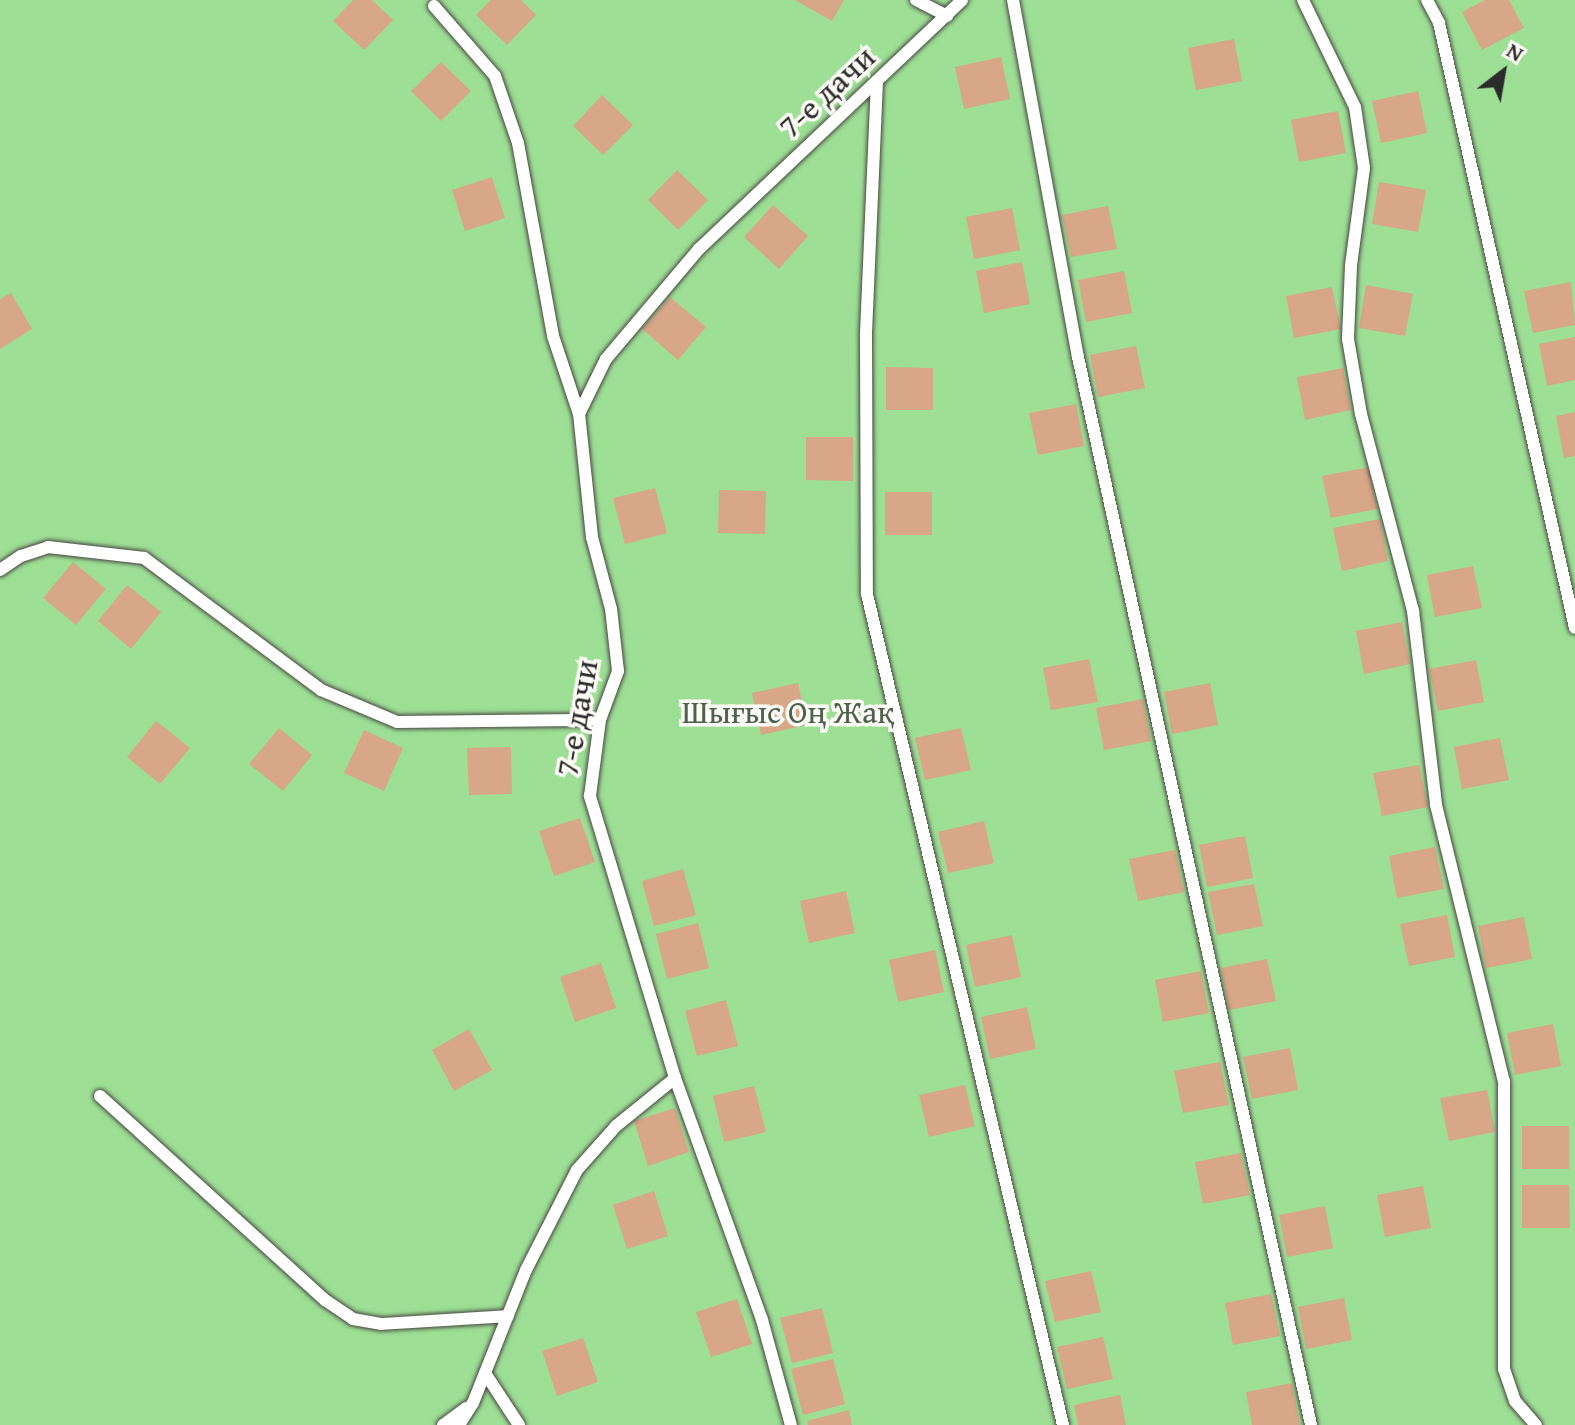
<!DOCTYPE html>
<meta charset="utf-8">
<style>
body{margin:0}
#map{position:relative;width:1575px;height:1425px;overflow:hidden;background:#f4dfc3;font-family:"Gentium Book Plus",serif}
div>[style]{position:absolute}
.green>*{inset:0;background:#9ddf95}
.building>*{inset:0;background:#d7a787}
.roads{filter:drop-shadow(0 0 2px #494642) drop-shadow(0 0 2px #494642)}
.service>*{height:12px;margin:-6px;padding:0 6px;transform-origin:6px;border-radius:6px;background:#fff}
span{translate:-50% -50%;white-space:nowrap;text-align:center;line-height:1.15;-webkit-text-stroke:7px #fdfcf7;paint-order:stroke}
.street-label{font-size:32px;color:#2b2b2b}
.park-label{font-size:32px;color:#4d614b}
.north{position:absolute;left:1463px;top:32px;width:80px;height:80px;-webkit-text-stroke:6px #fdfcf7;paint-order:stroke;rotate:31deg;font-size:22px;font-weight:700;line-height:32px;text-align:center;color:#2b2b2b}
.north::after{content:'';display:block;margin:auto;width:28px;height:36px;background:#2b2b2b;clip-path:polygon(50% 0,100% 100%,50% 72%,0 100%)}
</style>
<div id="map">
<div class="green">
<div style="clip-path:polygon(0 0,1575px 0,1575px 1425px,0 1425px)"></div>
</div>
<div class="building">
<div style="clip-path:polygon(353px 0,372px 0,393px 20px,364px 50px,333px 21px)"></div>
<div style="clip-path:polygon(491px 0,521px 0,536px 15px,507px 45px,476px 15px)"></div>
<div style="clip-path:polygon(795px 0,844px 0,832px 21px)"></div>
<div style="clip-path:polygon(1485px 0,1509px 0,1524px 28px,1482px 50px,1462px 12px)"></div>
<div style="clip-path:polygon(1234px 39px,1242px 81px,1196px 90px,1188px 48px)"></div>
<div style="clip-path:polygon(1001px 57px,1010px 99px,964px 109px,955px 67px)"></div>
<div style="clip-path:polygon(441px 62px,471px 91px,441px 121px,411px 91px)"></div>
<div style="clip-path:polygon(1418px 91px,1427px 133px,1381px 143px,1372px 101px)"></div>
<div style="clip-path:polygon(602px 95px,633px 125px,603px 155px,573px 126px)"></div>
<div style="clip-path:polygon(1338px 111px,1346px 153px,1299px 162px,1291px 120px)"></div>
<div style="clip-path:polygon(677px 170px,708px 200px,678px 230px,648px 200px)"></div>
<div style="clip-path:polygon(492px 177px,505px 218px,465px 231px,452px 190px)"></div>
<div style="clip-path:polygon(1379px 182px,1426px 190px,1418px 232px,1372px 224px)"></div>
<div style="clip-path:polygon(773px 205px,808px 236px,779px 269px,744px 237px)"></div>
<div style="clip-path:polygon(1108px 206px,1117px 249px,1071px 257px,1062px 215px)"></div>
<div style="clip-path:polygon(1012px 208px,1020px 250px,974px 259px,966px 217px)"></div>
<div style="clip-path:polygon(1022px 262px,1030px 304px,984px 313px,976px 271px)"></div>
<div style="clip-path:polygon(1124px 271px,1132px 313px,1086px 322px,1078px 280px)"></div>
<div style="clip-path:polygon(1571px 282px,1575px 325px,1533px 333px,1524px 291px)"></div>
<div style="clip-path:polygon(1366px 285px,1413px 294px,1405px 336px,1359px 328px)"></div>
<div style="clip-path:polygon(1332px 287px,1341px 329px,1294px 338px,1286px 296px)"></div>
<div style="clip-path:polygon(11px 293px,32px 329px,0 349px,0 299px)"></div>
<div style="clip-path:polygon(670px 297px,706px 327px,678px 360px,642px 329px)"></div>
<div style="clip-path:polygon(1575px 337px,1575px 380px,1547px 386px,1539px 344px)"></div>
<div style="clip-path:polygon(1136px 346px,1145px 388px,1098px 397px,1090px 355px)"></div>
<div style="clip-path:polygon(886px 367px,933px 368px,933px 410px,886px 410px)"></div>
<div style="clip-path:polygon(1343px 368px,1351px 410px,1305px 420px,1297px 377px)"></div>
<div style="clip-path:polygon(1076px 404px,1084px 446px,1038px 455px,1029px 413px)"></div>
<div style="clip-path:polygon(1575px 412px,1575px 456px,1564px 458px,1556px 416px)"></div>
<div style="clip-path:polygon(806px 437px,853px 437px,853px 481px,806px 480px)"></div>
<div style="clip-path:polygon(1369px 467px,1377px 509px,1331px 518px,1322px 476px)"></div>
<div style="clip-path:polygon(655px 488px,667px 533px,625px 544px,613px 498px)"></div>
<div style="clip-path:polygon(719px 490px,766px 491px,765px 534px,718px 533px)"></div>
<div style="clip-path:polygon(885px 492px,932px 492px,932px 535px,885px 535px)"></div>
<div style="clip-path:polygon(1380px 519px,1388px 561px,1342px 571px,1333px 528px)"></div>
<div style="clip-path:polygon(73px 562px,106px 589px,76px 625px,43px 598px)"></div>
<div style="clip-path:polygon(1473px 566px,1482px 608px,1435px 617px,1427px 575px)"></div>
<div style="clip-path:polygon(127px 585px,161px 612px,131px 649px,98px 621px)"></div>
<div style="clip-path:polygon(1402px 622px,1410px 664px,1364px 674px,1356px 631px)"></div>
<div style="clip-path:polygon(1089px 659px,1098px 702px,1051px 710px,1043px 668px)"></div>
<div style="clip-path:polygon(1476px 660px,1484px 702px,1438px 711px,1429px 669px)"></div>
<div style="clip-path:polygon(798px 683px,807px 725px,761px 735px,752px 693px)"></div>
<div style="clip-path:polygon(1210px 683px,1218px 725px,1172px 734px,1164px 692px)"></div>
<div style="clip-path:polygon(1143px 699px,1151px 741px,1104px 750px,1096px 708px)"></div>
<div style="clip-path:polygon(156px 721px,190px 748px,160px 784px,127px 757px)"></div>
<div style="clip-path:polygon(279px 728px,312px 755px,283px 791px,249px 764px)"></div>
<div style="clip-path:polygon(961px 728px,971px 770px,925px 780px,915px 738px)"></div>
<div style="clip-path:polygon(364px 730px,403px 748px,384px 791px,344px 773px)"></div>
<div style="clip-path:polygon(1500px 738px,1509px 780px,1462px 789px,1454px 747px)"></div>
<div style="clip-path:polygon(511px 747px,512px 794px,469px 795px,467px 748px)"></div>
<div style="clip-path:polygon(1419px 765px,1428px 807px,1382px 816px,1373px 773px)"></div>
<div style="clip-path:polygon(580px 818px,595px 862px,554px 876px,539px 831px)"></div>
<div style="clip-path:polygon(984px 821px,994px 863px,948px 873px,938px 832px)"></div>
<div style="clip-path:polygon(1245px 836px,1253px 878px,1207px 887px,1199px 845px)"></div>
<div style="clip-path:polygon(1435px 847px,1444px 889px,1397px 898px,1389px 856px)"></div>
<div style="clip-path:polygon(1175px 850px,1184px 892px,1138px 901px,1129px 859px)"></div>
<div style="clip-path:polygon(683px 869px,696px 915px,654px 926px,642px 881px)"></div>
<div style="clip-path:polygon(1254px 884px,1263px 926px,1217px 935px,1208px 892px)"></div>
<div style="clip-path:polygon(846px 891px,855px 933px,809px 943px,800px 901px)"></div>
<div style="clip-path:polygon(1447px 915px,1455px 957px,1409px 966px,1400px 924px)"></div>
<div style="clip-path:polygon(1524px 917px,1532px 959px,1486px 968px,1478px 926px)"></div>
<div style="clip-path:polygon(698px 923px,709px 968px,667px 979px,656px 934px)"></div>
<div style="clip-path:polygon(1012px 935px,1021px 977px,975px 987px,966px 945px)"></div>
<div style="clip-path:polygon(935px 950px,944px 992px,898px 1002px,889px 960px)"></div>
<div style="clip-path:polygon(1267px 959px,1276px 1001px,1229px 1010px,1221px 968px)"></div>
<div style="clip-path:polygon(601px 963px,616px 1008px,575px 1022px,560px 977px)"></div>
<div style="clip-path:polygon(1201px 971px,1209px 1013px,1163px 1022px,1155px 980px)"></div>
<div style="clip-path:polygon(726px 1000px,738px 1046px,697px 1056px,685px 1011px)"></div>
<div style="clip-path:polygon(1027px 1007px,1036px 1049px,990px 1059px,981px 1017px)"></div>
<div style="clip-path:polygon(1553px 1024px,1561px 1066px,1515px 1075px,1507px 1033px)"></div>
<div style="clip-path:polygon(469px 1029px,492px 1070px,454px 1091px,432px 1050px)"></div>
<div style="clip-path:polygon(1290px 1048px,1298px 1090px,1252px 1099px,1243px 1057px)"></div>
<div style="clip-path:polygon(1220px 1062px,1229px 1105px,1183px 1113px,1174px 1071px)"></div>
<div style="clip-path:polygon(965px 1085px,975px 1126px,929px 1137px,919px 1095px)"></div>
<div style="clip-path:polygon(754px 1086px,766px 1132px,724px 1142px,713px 1096px)"></div>
<div style="clip-path:polygon(1487px 1090px,1495px 1132px,1449px 1141px,1440px 1098px)"></div>
<div style="clip-path:polygon(675px 1108px,689px 1152px,648px 1166px,634px 1121px)"></div>
<div style="clip-path:polygon(1522px 1126px,1569px 1126px,1569px 1169px,1522px 1169px)"></div>
<div style="clip-path:polygon(1241px 1153px,1250px 1195px,1203px 1204px,1195px 1162px)"></div>
<div style="clip-path:polygon(1522px 1185px,1569px 1185px,1570px 1228px,1522px 1228px)"></div>
<div style="clip-path:polygon(1423px 1186px,1431px 1228px,1385px 1237px,1377px 1195px)"></div>
<div style="clip-path:polygon(654px 1191px,668px 1236px,627px 1249px,613px 1205px)"></div>
<div style="clip-path:polygon(1325px 1206px,1333px 1248px,1287px 1257px,1279px 1215px)"></div>
<div style="clip-path:polygon(1091px 1271px,1101px 1312px,1055px 1322px,1045px 1281px)"></div>
<div style="clip-path:polygon(1271px 1294px,1280px 1336px,1233px 1345px,1225px 1303px)"></div>
<div style="clip-path:polygon(1344px 1298px,1352px 1340px,1306px 1349px,1298px 1307px)"></div>
<div style="clip-path:polygon(737px 1299px,752px 1344px,711px 1357px,696px 1312px)"></div>
<div style="clip-path:polygon(822px 1308px,833px 1353px,792px 1363px,780px 1318px)"></div>
<div style="clip-path:polygon(1103px 1337px,1113px 1379px,1067px 1389px,1057px 1347px)"></div>
<div style="clip-path:polygon(583px 1338px,598px 1382px,557px 1396px,542px 1351px)"></div>
<div style="clip-path:polygon(833px 1359px,845px 1404px,803px 1415px,791px 1369px)"></div>
<div style="clip-path:polygon(1292px 1383px,1300px 1425px,1252px 1425px,1246px 1392px)"></div>
<div style="clip-path:polygon(1120px 1395px,1126px 1425px,1078px 1425px,1074px 1405px)"></div>
<div style="clip-path:polygon(849px 1410px,852px 1425px,808px 1425px,807px 1421px)"></div>
</div>
<div class="roads">
<div class="service">
<div style="left:916px;top:0;width:35px;rotate:27deg"></div>
<div style="left:1013px;top:0;width:363px;rotate:79.7deg"></div>
<div style="left:1078px;top:357px;width:1093px;rotate:77.69deg"></div>
<div style="left:1303px;top:0;width:119px;rotate:64.1deg"></div>
<div style="left:1355px;top:107px;width:62px;rotate:81.6deg"></div>
<div style="left:1364px;top:168px;width:99px;rotate:97.6deg"></div>
<div style="left:1351px;top:266px;width:73px;rotate:92.4deg"></div>
<div style="left:1348px;top:339px;width:76px;rotate:80.2deg"></div>
<div style="left:1361px;top:414px;width:204px;rotate:75.2deg"></div>
<div style="left:1413px;top:611px;width:195px;rotate:83.2deg"></div>
<div style="left:1436px;top:805px;width:284px;rotate:76.2deg"></div>
<div style="left:1504px;top:1081px;width:288px;rotate:90deg"></div>
<div style="left:1504px;top:1369px;width:34px;rotate:71deg"></div>
<div style="left:1515px;top:1401px;width:32px;rotate:49deg"></div>
<div style="left:1427px;top:0;width:26px;rotate:62deg"></div>
<div style="left:1439px;top:23px;width:620px;rotate:77.33deg"></div>
<div style="left:434px;top:6px;width:93px;rotate:48.9deg"></div>
<div style="left:495px;top:76px;width:71px;rotate:71.1deg"></div>
<div style="left:518px;top:143px;width:196px;rotate:79.7deg"></div>
<div style="left:553px;top:336px;width:82px;rotate:71.6deg"></div>
<div style="left:877px;top:81px;width:256px;rotate:92.5deg"></div>
<div style="left:866px;top:337px;width:257px;rotate:89.8deg"></div>
<div style="left:867px;top:594px;width:854px;rotate:76.73deg"></div>
<div style="left:0;top:570px;width:25px;rotate:-34deg"></div>
<div style="left:21px;top:556px;width:28px;rotate:-18deg"></div>
<div style="left:48px;top:547px;width:97px;rotate:6.5deg"></div>
<div style="left:144px;top:558px;width:221px;rotate:36.7deg"></div>
<div style="left:321px;top:690px;width:82px;rotate:22.8deg"></div>
<div style="left:397px;top:722px;width:203px;rotate:-0.6deg"></div>
<div style="left:675px;top:1078px;width:257px;rotate:70.2deg"></div>
<div style="left:762px;top:1320px;width:109px;rotate:74.6deg"></div>
<div style="left:100px;top:1096px;width:304px;rotate:42.2deg"></div>
<div style="left:325px;top:1300px;width:34px;rotate:34deg"></div>
<div style="left:353px;top:1319px;width:28px;rotate:10deg"></div>
<div style="left:381px;top:1324px;width:127px;rotate:-3.6deg"></div>
<div style="left:485px;top:1373px;width:62px;rotate:56.8deg"></div>
<div style="left:443px;top:1425px;width:29px;rotate:-36deg"></div>
<div style="left:459px;top:1425px;width:26px;rotate:-58deg"></div>
<div style="left:473px;top:1403px;width:143px;rotate:-68.3deg"></div>
<div style="left:526px;top:1270px;width:112px;rotate:-63deg"></div>
<div style="left:577px;top:1170px;width:59px;rotate:-48.4deg"></div>
<div style="left:616px;top:1126px;width:76px;rotate:-39.1deg"></div>
<div style="left:675px;top:1078px;width:295px;rotate:-106.8deg"></div>
<div style="left:590px;top:796px;width:77px;rotate:-82.5deg"></div>
<div style="left:600px;top:720px;width:52px;rotate:-69.8deg"></div>
<div style="left:618px;top:671px;width:62px;rotate:-96.4deg"></div>
<div style="left:611px;top:609px;width:74px;rotate:-104.8deg"></div>
<div style="left:592px;top:537px;width:124px;rotate:-96deg"></div>
<div style="left:579px;top:414px;width:61px;rotate:-63.9deg"></div>
<div style="left:606px;top:359px;width:144px;rotate:-49.8deg"></div>
<div style="left:699px;top:249px;width:362px;rotate:-43.4deg"></div>
</div>
</div>
<div class="street-label">
<span style="left:827px;top:92px;rotate:-43deg">7-е дачи</span>
<span style="left:577px;top:718px;rotate:-80deg">7-е дачи</span>
</div>
<div class="park-label">
<span style="left:788px;top:712px">Шығыс Оң Жақ</span>
</div>
<div class="north">N</div>
</div>
